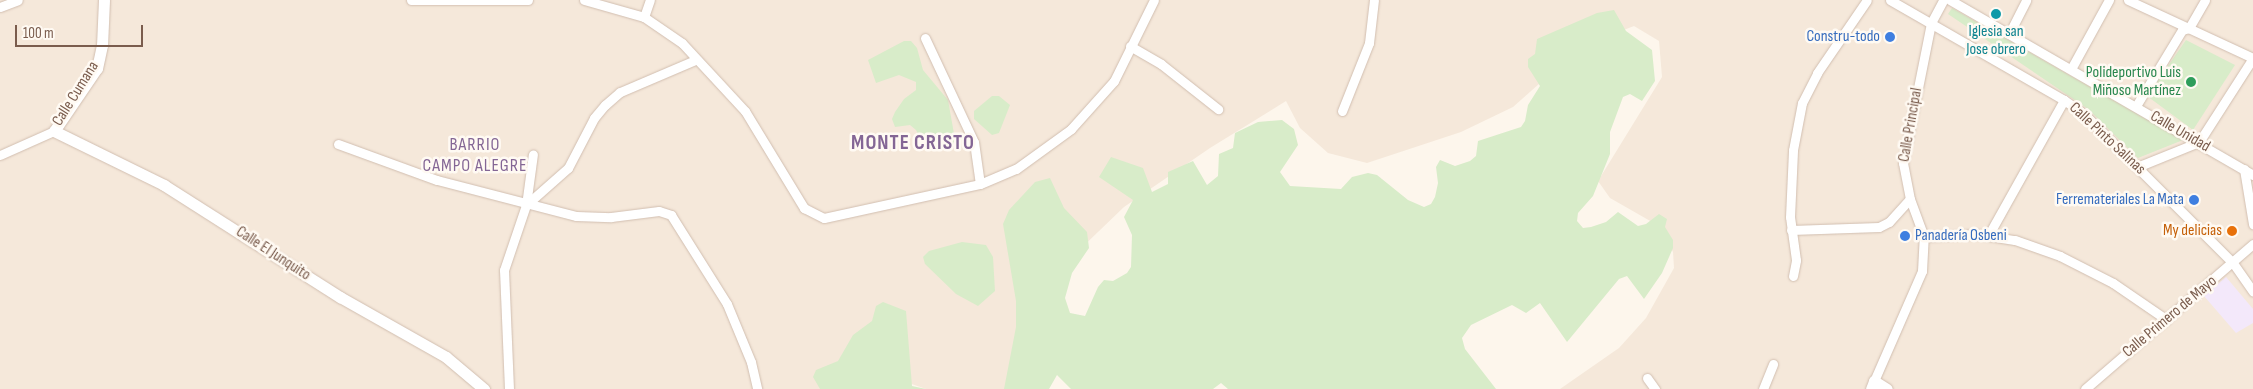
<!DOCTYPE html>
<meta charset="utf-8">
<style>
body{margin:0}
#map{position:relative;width:2253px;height:389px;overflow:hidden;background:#fdf6ec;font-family:"Sofia Sans Condensed",sans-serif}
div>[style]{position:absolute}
.residential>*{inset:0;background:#f5e8da}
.education>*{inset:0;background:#f3e8fa}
.green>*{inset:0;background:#d8ecc9}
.roads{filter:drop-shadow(0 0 1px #d1beb0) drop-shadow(0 0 1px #d1beb0)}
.minor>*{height:9px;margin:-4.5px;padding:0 4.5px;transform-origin:4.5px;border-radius:4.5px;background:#fff}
.tertiary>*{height:11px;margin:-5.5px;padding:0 5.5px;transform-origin:5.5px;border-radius:5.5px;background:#fff}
.dots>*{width:14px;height:14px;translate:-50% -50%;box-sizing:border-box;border:2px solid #fffaf3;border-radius:50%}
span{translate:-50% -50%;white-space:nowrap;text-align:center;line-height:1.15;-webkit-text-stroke:5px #fffaf3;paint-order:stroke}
.culture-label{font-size:16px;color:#0d838f}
.shop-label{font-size:16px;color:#366cbe}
.right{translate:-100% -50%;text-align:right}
.left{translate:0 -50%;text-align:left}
.leisure-label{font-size:16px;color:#27864d}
.street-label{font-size:16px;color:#7a5c4d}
.food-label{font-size:16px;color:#c56008}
.neighbourhood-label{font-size:18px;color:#846695;letter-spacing:1px}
.district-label{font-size:21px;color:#846695;font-weight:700;letter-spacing:1px}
.scale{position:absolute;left:15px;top:25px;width:128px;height:22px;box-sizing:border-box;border:2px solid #7a5c4d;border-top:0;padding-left:6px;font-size:15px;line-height:18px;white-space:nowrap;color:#7a5c4d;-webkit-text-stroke:4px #fffaf3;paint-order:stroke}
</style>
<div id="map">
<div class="residential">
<div style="clip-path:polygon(0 0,2253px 0,2253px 389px,1560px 389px,1619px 348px,1646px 318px,1674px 268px,1673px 252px,1659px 226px,1610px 198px,1598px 181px,1662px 77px,1659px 41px,1634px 26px,1598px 40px,1566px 60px,1513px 107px,1461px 132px,1367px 163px,1328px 153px,1300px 128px,1286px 101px,1210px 148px,1124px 207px,1072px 257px,1013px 389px,926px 389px,906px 382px,898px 389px,0 389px)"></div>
</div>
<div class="education">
<div style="clip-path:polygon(2226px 277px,2253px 309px,2253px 323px,2236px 333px,2204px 296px)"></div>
</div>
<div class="green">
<div style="clip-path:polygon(1952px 8px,2183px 140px,2138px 158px,2088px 109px,1948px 14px)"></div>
<div style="clip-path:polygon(1614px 10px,1626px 31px,1652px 50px,1655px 81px,1642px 101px,1630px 94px,1623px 97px,1610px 132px,1610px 154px,1593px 196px,1578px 213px,1577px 221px,1583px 228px,1591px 227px,1606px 222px,1618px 212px,1638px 226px,1646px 224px,1659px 214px,1667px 219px,1665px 227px,1673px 240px,1673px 248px,1662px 273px,1644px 299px,1627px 276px,1619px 279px,1567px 342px,1540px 303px,1526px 313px,1512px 305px,1471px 325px,1462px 338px,1465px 349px,1496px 389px,1228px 389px,1221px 383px,1213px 389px,1071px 389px,1057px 375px,1049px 389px,1004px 389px,1016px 327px,1016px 301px,1003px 224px,1009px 210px,1035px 182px,1050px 178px,1064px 208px,1087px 232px,1089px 248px,1072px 273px,1065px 298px,1070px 313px,1085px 316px,1098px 287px,1104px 280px,1113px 281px,1127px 273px,1131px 267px,1132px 235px,1124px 217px,1133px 200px,1099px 177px,1111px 157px,1143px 168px,1152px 192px,1168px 184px,1168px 172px,1193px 161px,1207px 185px,1218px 176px,1219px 154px,1233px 148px,1235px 133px,1258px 122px,1282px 120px,1294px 129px,1298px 145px,1280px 172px,1290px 186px,1341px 189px,1352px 177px,1368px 173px,1377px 175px,1408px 200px,1424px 207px,1431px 204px,1435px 197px,1438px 183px,1436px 167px,1440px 160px,1455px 166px,1470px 161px,1476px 156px,1478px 141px,1521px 127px,1525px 121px,1528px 105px,1540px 86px,1528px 67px,1528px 59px,1535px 54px,1537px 39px,1597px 13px)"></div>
<div style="clip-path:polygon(2186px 40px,2235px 65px,2193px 130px,2147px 96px)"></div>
<div style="clip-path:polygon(904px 41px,911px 41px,917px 48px,923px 70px,948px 100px,956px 145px,926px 150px,916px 130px,910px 125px,895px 127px,892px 119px,895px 112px,904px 99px,916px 90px,916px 82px,899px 75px,876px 83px,868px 60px)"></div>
<div style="clip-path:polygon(992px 96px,999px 96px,1010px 105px,999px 133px,992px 135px,974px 119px,974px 111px)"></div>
<div style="clip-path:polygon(962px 242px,986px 245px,993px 257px,995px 291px,978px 306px,956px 294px,925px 264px,923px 257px,929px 251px)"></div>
<div style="clip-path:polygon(883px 302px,906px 311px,912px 386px,926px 389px,820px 389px,813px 377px,816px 370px,838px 361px,853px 335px,872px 321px,876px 306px)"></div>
</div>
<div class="roads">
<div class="minor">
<div style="left:411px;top:0;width:117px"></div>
<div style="left:584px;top:0;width:62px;rotate:15.8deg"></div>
<div style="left:644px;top:17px;width:46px;rotate:34.4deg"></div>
<div style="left:682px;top:43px;width:93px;rotate:47.2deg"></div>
<div style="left:745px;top:111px;width:114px;rotate:58.7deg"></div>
<div style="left:804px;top:208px;width:22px;rotate:27deg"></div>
<div style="left:824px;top:218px;width:160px;rotate:-12.3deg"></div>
<div style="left:980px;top:184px;width:39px;rotate:-23deg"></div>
<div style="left:1016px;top:169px;width:68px;rotate:-36deg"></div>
<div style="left:1071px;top:129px;width:64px;rotate:-48.1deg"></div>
<div style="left:1114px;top:81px;width:90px;rotate:-63.7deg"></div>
<div style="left:1890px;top:0;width:201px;rotate:29.9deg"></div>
<div style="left:2064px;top:100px;width:24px;rotate:35deg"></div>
<div style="left:2084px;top:114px;width:211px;rotate:45deg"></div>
<div style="left:2233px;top:263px;width:35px;rotate:55deg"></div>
<div style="left:1950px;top:0;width:350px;rotate:30deg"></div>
<div style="left:2128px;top:0;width:138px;rotate:24.9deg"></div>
<div style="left:0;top:7px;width:19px;rotate:-21deg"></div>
<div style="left:644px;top:17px;width:18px;rotate:-71deg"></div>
<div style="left:2009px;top:34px;width:38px;rotate:-63deg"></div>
<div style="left:925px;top:38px;width:115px;rotate:64.8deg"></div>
<div style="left:974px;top:142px;width:42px;rotate:81.9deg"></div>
<div style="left:1130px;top:46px;width:36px;rotate:30deg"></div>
<div style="left:1161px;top:64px;width:73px;rotate:38.3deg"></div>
<div style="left:2071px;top:69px;width:79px;rotate:-61.2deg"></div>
<div style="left:2136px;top:106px;width:89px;rotate:-58.8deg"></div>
<div style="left:2182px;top:30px;width:7px;rotate:-16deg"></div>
<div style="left:2189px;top:28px;width:32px;rotate:-60deg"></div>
<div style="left:1342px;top:111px;width:73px;rotate:-68.3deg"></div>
<div style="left:1369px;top:43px;width:43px;rotate:-83.4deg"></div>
<div style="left:338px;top:144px;width:105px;rotate:20deg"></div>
<div style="left:437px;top:180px;width:144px;rotate:14.5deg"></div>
<div style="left:576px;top:216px;width:35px;rotate:2deg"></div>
<div style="left:611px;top:217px;width:48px;rotate:-7.1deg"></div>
<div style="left:659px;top:211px;width:13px;rotate:18deg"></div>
<div style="left:671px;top:215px;width:105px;rotate:57.8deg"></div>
<div style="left:727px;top:304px;width:63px;rotate:67.5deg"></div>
<div style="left:751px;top:362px;width:28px;rotate:77deg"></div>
<div style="left:0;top:155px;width:59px;rotate:-24deg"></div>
<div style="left:2137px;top:167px;width:67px;rotate:-22deg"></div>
<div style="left:2199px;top:142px;width:100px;rotate:-57.3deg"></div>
<div style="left:2244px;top:169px;width:56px;rotate:80.7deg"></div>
<div style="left:526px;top:205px;width:51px;rotate:-82.2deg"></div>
<div style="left:1791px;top:230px;width:88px;rotate:-2deg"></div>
<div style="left:1879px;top:227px;width:11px;rotate:-27deg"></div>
<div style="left:1889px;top:222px;width:31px;rotate:-48deg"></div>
<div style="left:1988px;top:236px;width:156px;rotate:-60.8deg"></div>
<div style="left:1924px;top:237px;width:52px;rotate:-3.3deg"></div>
<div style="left:1976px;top:234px;width:39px;rotate:9deg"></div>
<div style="left:2015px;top:240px;width:48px;rotate:19.6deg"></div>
<div style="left:2060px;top:256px;width:59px;rotate:27deg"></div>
<div style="left:2113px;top:283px;width:65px;rotate:34.4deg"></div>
<div style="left:1793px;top:276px;width:16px;rotate:-79deg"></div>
<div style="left:1796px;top:260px;width:43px;rotate:-97.9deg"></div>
<div style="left:1790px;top:217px;width:67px;rotate:-87.4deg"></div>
<div style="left:1793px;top:150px;width:48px;rotate:-79.2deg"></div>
<div style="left:1802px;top:103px;width:34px;rotate:-63deg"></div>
<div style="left:1817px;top:73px;width:88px;rotate:-55.6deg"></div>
<div style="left:1647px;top:378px;width:14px;rotate:54deg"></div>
<div style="left:1874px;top:381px;width:120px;rotate:-66.4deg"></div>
<div style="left:1922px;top:271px;width:34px;rotate:-87deg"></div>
<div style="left:1924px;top:237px;width:40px;rotate:-110.2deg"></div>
<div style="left:1910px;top:199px;width:37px;rotate:-101deg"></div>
<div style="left:1903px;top:163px;width:143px;rotate:-78.7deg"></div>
<div style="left:1931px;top:23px;width:26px;rotate:-62deg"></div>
<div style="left:509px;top:389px;width:119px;rotate:-92.4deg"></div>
<div style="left:504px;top:270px;width:69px;rotate:-71.3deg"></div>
<div style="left:526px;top:205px;width:56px;rotate:-41.4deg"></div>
<div style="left:568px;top:168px;width:56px;rotate:-62.5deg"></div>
<div style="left:594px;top:118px;width:17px;rotate:-50deg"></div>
<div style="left:605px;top:105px;width:20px;rotate:-41deg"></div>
<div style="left:620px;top:92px;width:82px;rotate:-23.1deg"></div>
<div style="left:1763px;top:389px;width:27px;rotate:-68deg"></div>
<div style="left:2085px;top:389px;width:222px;rotate:-40.8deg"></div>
</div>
<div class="tertiary">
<div style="left:104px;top:0;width:45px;rotate:92.5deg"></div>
<div style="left:102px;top:45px;width:24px;rotate:102deg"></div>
<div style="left:97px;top:68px;width:76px;rotate:124.3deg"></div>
<div style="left:54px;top:131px;width:123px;rotate:26.1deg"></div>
<div style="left:164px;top:185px;width:209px;rotate:32.5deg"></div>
<div style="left:340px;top:297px;width:122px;rotate:29.5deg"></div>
<div style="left:446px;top:357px;width:50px;rotate:40.1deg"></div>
<div style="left:1871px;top:389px;width:9px;rotate:-69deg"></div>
<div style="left:1874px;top:381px;width:15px;rotate:32deg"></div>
</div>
</div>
<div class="dots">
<div style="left:1996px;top:14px;background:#0f9aa8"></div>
<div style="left:1890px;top:37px;background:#3f7fe0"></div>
<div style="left:2191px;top:82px;background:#2e9e5b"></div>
<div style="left:2194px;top:200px;background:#3f7fe0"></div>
<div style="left:2232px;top:231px;background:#e8710a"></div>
<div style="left:1905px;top:236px;background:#3f7fe0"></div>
</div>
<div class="culture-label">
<span style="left:1996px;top:41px">Iglesia san<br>Jose obrero</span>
</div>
<div class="shop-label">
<span class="right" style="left:1880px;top:37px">Constru-todo</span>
<span class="right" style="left:2184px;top:200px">Ferremateriales La Mata</span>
<span class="left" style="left:1915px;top:236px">Panadería Osbeni</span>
</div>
<div class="leisure-label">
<span class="right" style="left:2181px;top:82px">Polideportivo Luis<br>Miñoso Martínez</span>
</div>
<div class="street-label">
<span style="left:76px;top:94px;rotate:-58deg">Calle Cumana</span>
<span style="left:1911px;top:125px;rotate:-80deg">Calle Principal</span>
<span style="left:2180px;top:132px;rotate:30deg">Calle Unidad</span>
<span style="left:2107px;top:139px;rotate:43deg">Calle Pinto Salinas</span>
<span style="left:273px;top:254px;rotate:33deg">Calle El Junquito</span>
<span style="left:2170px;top:317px;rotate:-40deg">Calle Primero de Mayo</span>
</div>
<div class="food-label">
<span class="right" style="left:2222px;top:231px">My delicias</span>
</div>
<div class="neighbourhood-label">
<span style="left:475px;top:156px">BARRIO<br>CAMPO ALEGRE</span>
</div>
<div class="district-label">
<span style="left:913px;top:143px">MONTE CRISTO</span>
</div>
<div class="scale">100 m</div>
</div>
